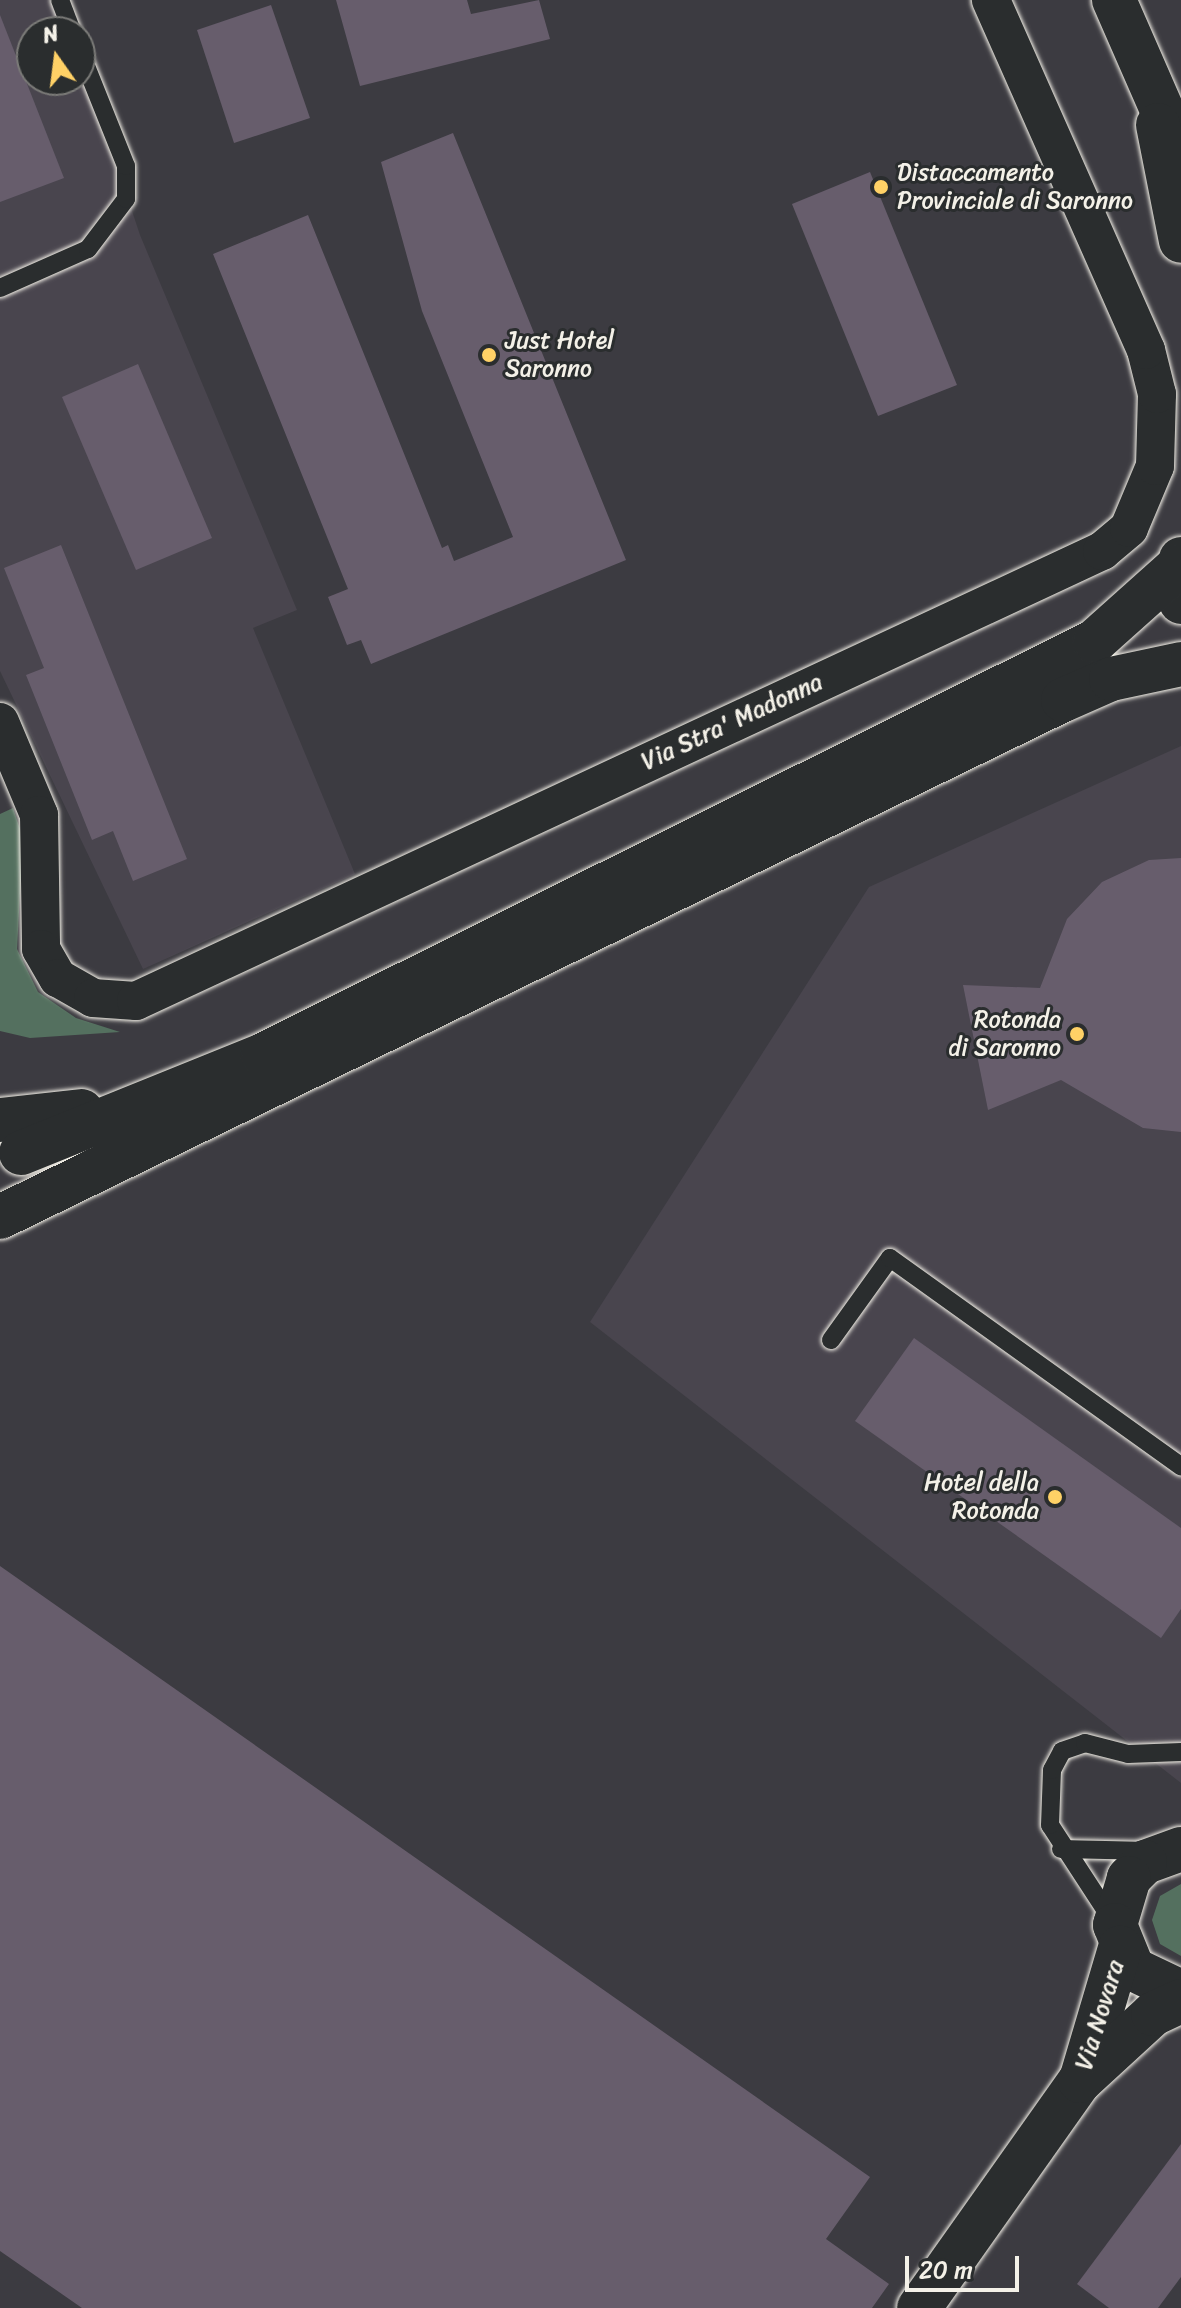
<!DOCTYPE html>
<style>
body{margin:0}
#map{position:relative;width:1181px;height:2308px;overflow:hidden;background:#3c3b41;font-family:Sriracha,sans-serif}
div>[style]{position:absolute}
.built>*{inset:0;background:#49454e}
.green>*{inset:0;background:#54705f}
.building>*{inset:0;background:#675d6c}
.roads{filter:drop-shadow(0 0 2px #f4f1e8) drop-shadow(0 0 2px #f4f1e8)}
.lane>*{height:18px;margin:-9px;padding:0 9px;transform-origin:9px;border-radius:9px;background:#2a2d2e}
.street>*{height:38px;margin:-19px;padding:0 19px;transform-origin:19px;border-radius:19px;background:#2a2d2e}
.primary>*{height:44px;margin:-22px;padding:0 22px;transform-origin:22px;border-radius:22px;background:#2a2d2e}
.highway>*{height:44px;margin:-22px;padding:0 22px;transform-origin:22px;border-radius:22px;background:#2a2d2e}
.dots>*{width:22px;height:22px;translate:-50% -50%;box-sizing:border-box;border:4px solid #2a2d2e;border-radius:50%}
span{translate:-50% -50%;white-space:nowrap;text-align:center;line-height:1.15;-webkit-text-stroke:6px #2a2d2e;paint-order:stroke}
.poi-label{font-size:24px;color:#f4f1e8}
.left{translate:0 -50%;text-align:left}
.right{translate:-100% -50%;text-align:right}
.street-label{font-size:24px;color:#f4f1e8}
.north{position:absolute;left:16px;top:16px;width:80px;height:80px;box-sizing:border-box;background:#2a2d2e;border:2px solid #7b7b78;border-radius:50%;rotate:346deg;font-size:22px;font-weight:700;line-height:32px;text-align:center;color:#f4f1e8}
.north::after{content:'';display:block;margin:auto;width:28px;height:36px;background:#ffd166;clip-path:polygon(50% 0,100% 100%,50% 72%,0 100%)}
.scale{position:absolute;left:905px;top:2256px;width:114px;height:36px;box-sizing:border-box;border:4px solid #f4f1e8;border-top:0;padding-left:10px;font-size:24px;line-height:28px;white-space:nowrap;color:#f4f1e8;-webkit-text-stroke:6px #2a2d2e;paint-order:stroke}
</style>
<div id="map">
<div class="built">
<div style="clip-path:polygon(0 0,62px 0,73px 32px,32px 32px,32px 80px,80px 80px,80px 54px,140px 235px,297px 610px,253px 628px,355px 874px,143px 969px,0 671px)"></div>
<div style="clip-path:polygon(1181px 746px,1181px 1783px,590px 1322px,869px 887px)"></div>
</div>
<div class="green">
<div style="clip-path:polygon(13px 808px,23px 838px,17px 949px,38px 992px,76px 1018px,120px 1032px,30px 1038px,0 1031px,0 814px)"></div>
<div style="clip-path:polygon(1181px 1884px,1181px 1956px,1160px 1944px,1152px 1920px,1160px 1896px)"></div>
</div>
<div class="building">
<div style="clip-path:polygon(336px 0,467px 0,471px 14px,539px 0,550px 39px,360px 86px)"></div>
<div style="clip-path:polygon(271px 5px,310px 118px,234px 143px,197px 30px)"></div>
<div style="clip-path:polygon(0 15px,64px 178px,0 202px)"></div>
<div style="clip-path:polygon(453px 133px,626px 560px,371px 664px,361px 640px,347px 645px,328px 597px,348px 589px,213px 254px,308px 215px,442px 548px,448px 545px,454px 561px,513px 537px,422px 311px,381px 162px)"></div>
<div style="clip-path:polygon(870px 172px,957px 385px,878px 416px,792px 204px)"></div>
<div style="clip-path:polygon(138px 364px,212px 538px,136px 570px,62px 397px)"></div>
<div style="clip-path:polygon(61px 545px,187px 859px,133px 881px,113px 831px,92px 840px,26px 675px,44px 668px,4px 568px)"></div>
<div style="clip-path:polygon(1181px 858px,1181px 1132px,1143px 1128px,1061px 1080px,988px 1110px,963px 985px,1040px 988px,1067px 919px,1102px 882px,1149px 860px)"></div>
<div style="clip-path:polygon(914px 1338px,1181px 1528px,1181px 1609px,1161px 1638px,855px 1421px)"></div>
<div style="clip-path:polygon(0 1566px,870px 2177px,826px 2239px,889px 2284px,872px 2308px,82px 2308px,0 2251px)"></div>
<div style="clip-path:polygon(1181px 2144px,1181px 2277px,1158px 2308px,1109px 2308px,1077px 2284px)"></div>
</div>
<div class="roads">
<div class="lane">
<div style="left:60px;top:0;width:34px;rotate:69deg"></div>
<div style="left:0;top:288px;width:96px;rotate:-23.9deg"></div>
<div style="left:88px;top:249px;width:63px;rotate:-52.8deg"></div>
<div style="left:126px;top:199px;width:33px;rotate:-90deg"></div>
<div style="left:126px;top:166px;width:124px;rotate:-111.8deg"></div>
<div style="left:831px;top:1340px;width:101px;rotate:-54.3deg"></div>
<div style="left:890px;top:1258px;width:358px;rotate:35.6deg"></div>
<div style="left:1061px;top:1849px;width:89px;rotate:1.3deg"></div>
<div style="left:1112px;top:1920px;width:113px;rotate:-123.1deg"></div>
<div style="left:1050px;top:1825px;width:55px;rotate:-87.9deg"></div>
<div style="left:1052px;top:1770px;width:21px;rotate:-62deg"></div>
<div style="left:1062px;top:1751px;width:24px;rotate:-19deg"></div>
<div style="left:1085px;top:1743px;width:44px;rotate:14.3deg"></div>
<div style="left:1128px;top:1754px;width:53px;rotate:-2.2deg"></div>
</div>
<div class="street">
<div style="left:0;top:722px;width:101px;rotate:67.2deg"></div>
<div style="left:39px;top:815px;width:134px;rotate:89.1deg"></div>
<div style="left:41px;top:949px;width:34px;rotate:60deg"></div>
<div style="left:58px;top:978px;width:40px;rotate:29.7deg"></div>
<div style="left:93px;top:998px;width:43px;rotate:4deg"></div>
<div style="left:136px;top:1001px;width:1066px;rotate:-24.98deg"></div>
<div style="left:1102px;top:551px;width:35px;rotate:-40deg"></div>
<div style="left:1129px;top:528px;width:67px;rotate:-67.2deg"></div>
<div style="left:1155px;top:466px;width:72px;rotate:-88.4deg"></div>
<div style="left:1157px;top:394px;width:45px;rotate:-104deg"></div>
<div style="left:1146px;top:350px;width:383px;rotate:-113.9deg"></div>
</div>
<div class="primary">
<div style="left:1114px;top:0;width:167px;rotate:66.4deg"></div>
<div style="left:1158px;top:125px;width:118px;rotate:78.8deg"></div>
<div style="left:1181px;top:559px;width:43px;rotate:90deg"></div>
<div style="left:1181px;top:1849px;width:38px;rotate:160deg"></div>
<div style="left:1145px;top:1862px;width:23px;rotate:135deg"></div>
<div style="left:1129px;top:1878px;width:49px;rotate:106.6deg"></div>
<div style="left:1115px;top:1925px;width:48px;rotate:67.8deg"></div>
<div style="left:1133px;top:1969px;width:53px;rotate:25.6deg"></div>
<div style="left:1081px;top:2080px;width:138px;rotate:-73.5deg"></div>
<div style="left:919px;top:2308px;width:278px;rotate:-54.7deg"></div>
<div style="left:1080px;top:2081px;width:99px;rotate:-42.5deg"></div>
<div style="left:1153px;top:2014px;width:31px;rotate:-25deg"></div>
</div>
<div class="highway">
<div style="left:0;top:1120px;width:82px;rotate:-6.3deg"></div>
<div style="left:21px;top:1153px;width:261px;rotate:-22deg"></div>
<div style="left:263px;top:1055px;width:929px;rotate:-26.45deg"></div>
<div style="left:1095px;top:641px;width:113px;rotate:-41.8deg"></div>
<div style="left:0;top:1217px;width:1182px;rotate:-25.94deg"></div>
<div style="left:1063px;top:700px;width:52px;rotate:-23.6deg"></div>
<div style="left:1111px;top:679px;width:72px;rotate:-12.1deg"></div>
</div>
</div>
<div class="dots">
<div style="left:881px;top:187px;background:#ffd166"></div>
<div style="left:489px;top:355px;background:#ffd166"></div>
<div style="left:1077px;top:1034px;background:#ffd166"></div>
<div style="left:1055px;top:1497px;background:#ffd166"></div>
</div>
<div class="poi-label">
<span class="left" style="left:897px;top:187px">Distaccamento<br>Provinciale di Saronno</span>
<span class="left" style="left:505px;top:355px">Just Hotel<br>Saronno</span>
<span class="right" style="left:1061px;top:1034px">Rotonda<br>di Saronno</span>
<span class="right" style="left:1039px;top:1497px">Hotel della<br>Rotonda</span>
</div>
<div class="street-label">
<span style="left:732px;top:722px;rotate:-25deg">Via Stra' Madonna</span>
<span style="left:1100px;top:2015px;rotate:-73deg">Via Novara</span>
</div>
<div class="north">N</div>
<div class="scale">20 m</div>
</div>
